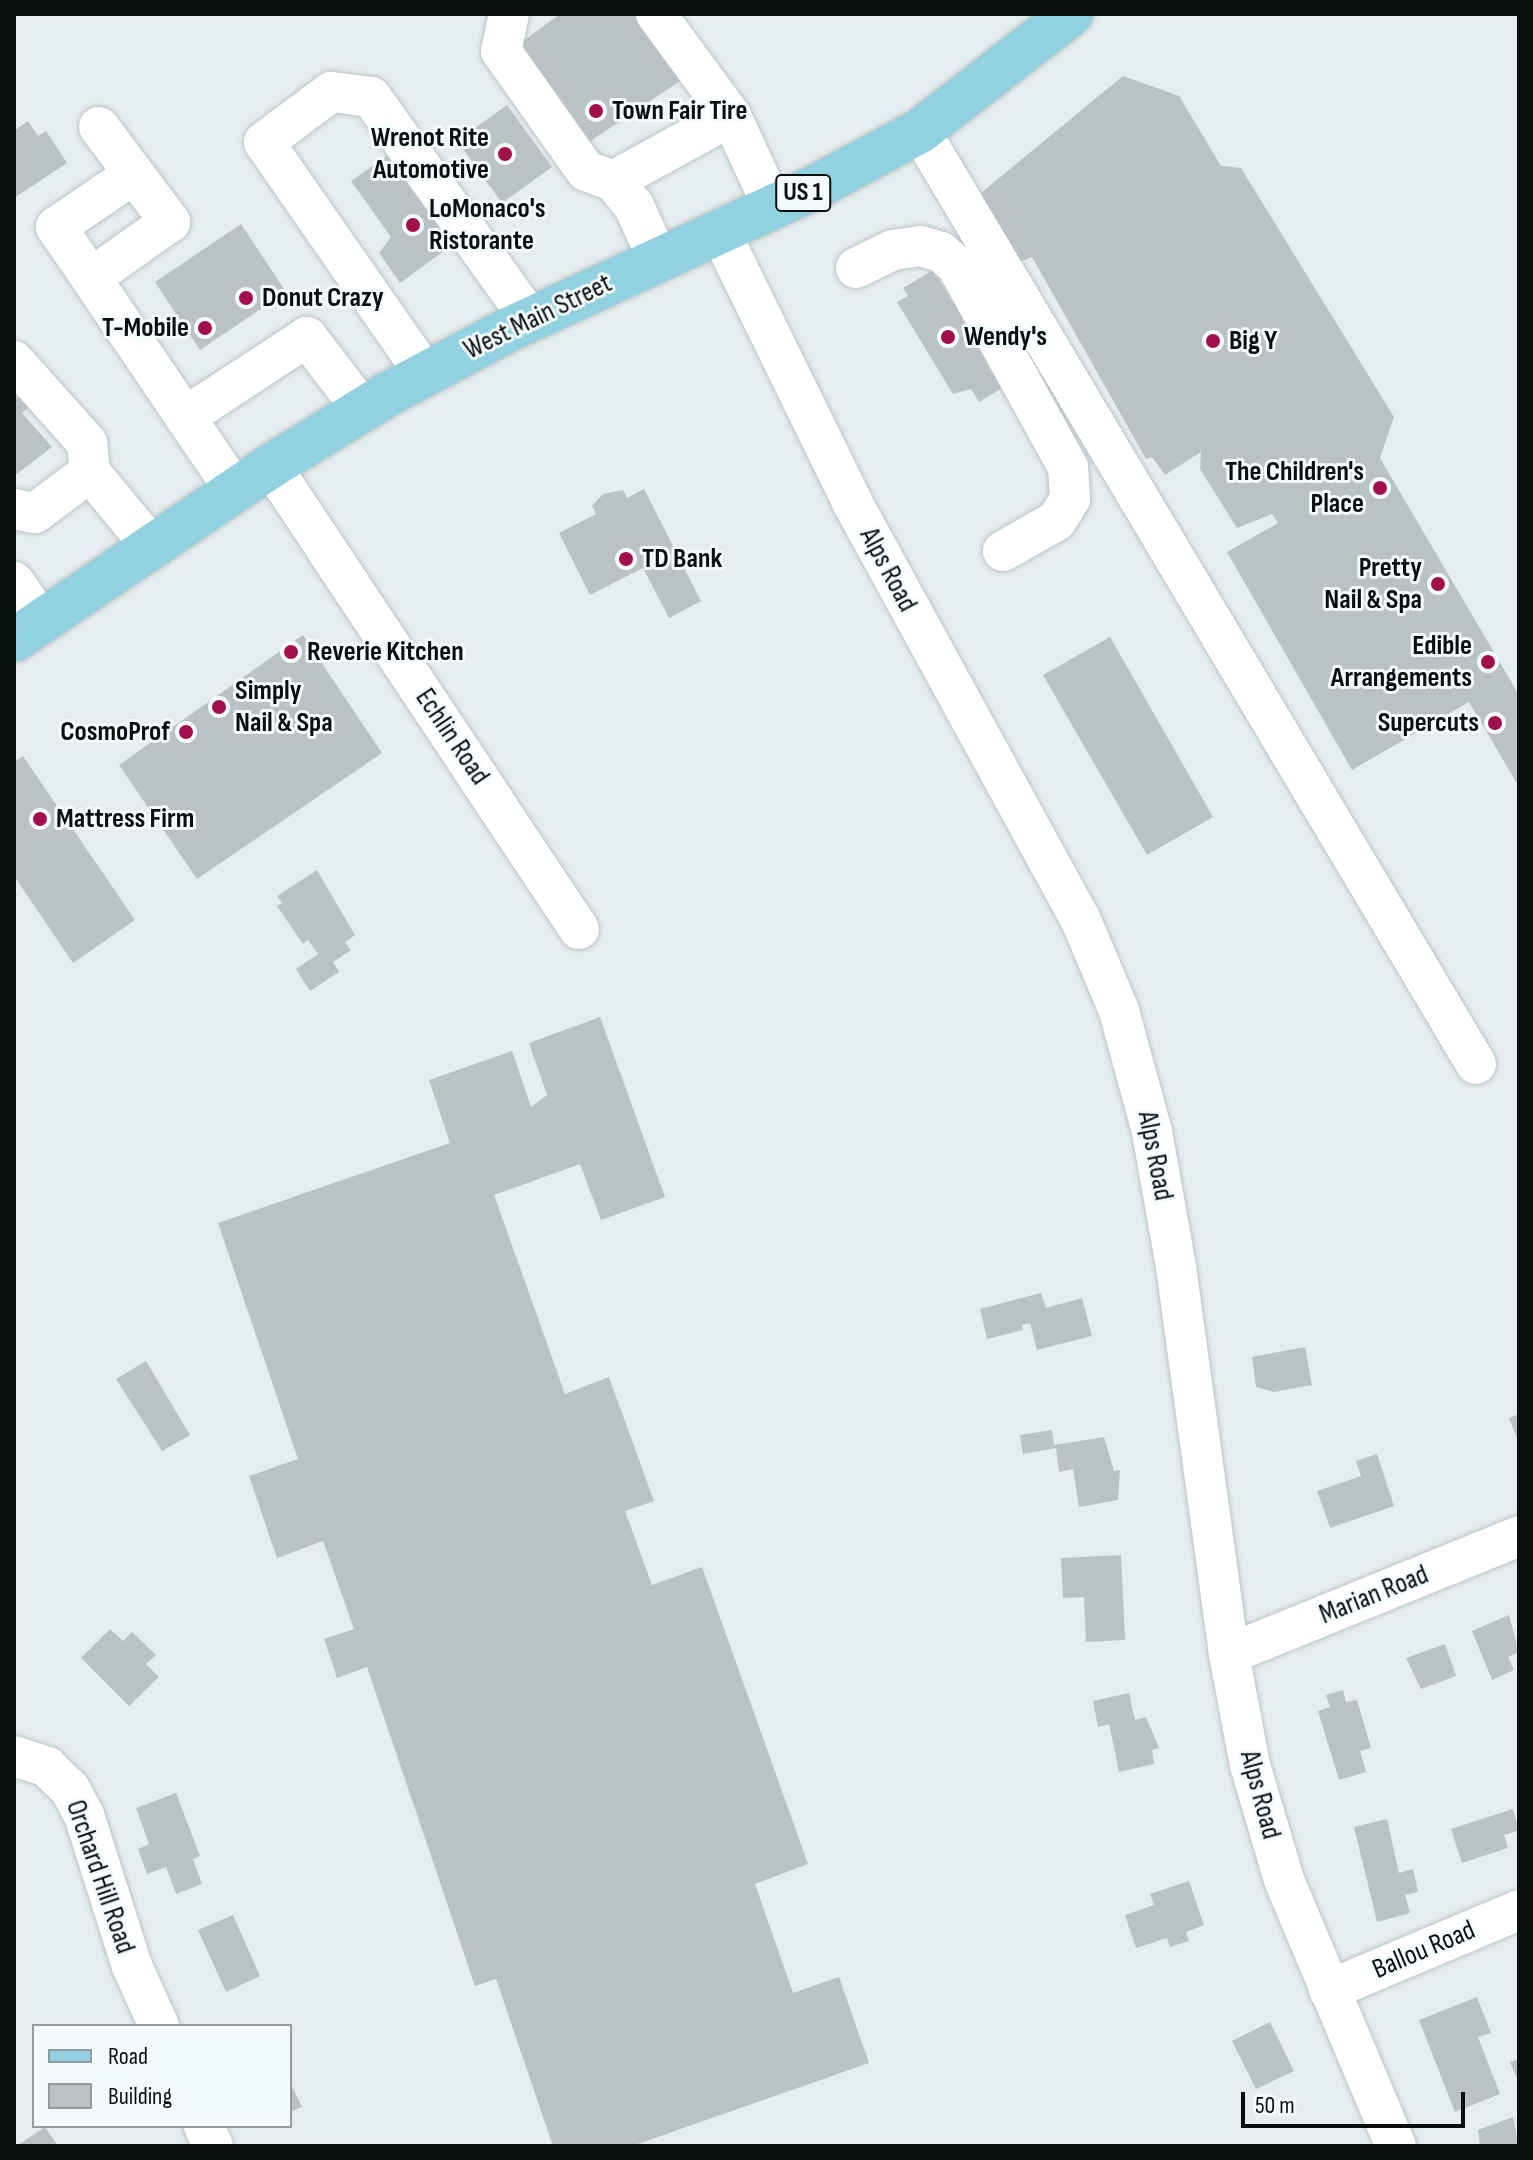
<!DOCTYPE html>
<style>
body{margin:0}
#map{position:relative;width:1533px;height:2160px;overflow:hidden;background:#e6edef;font-family:"Sofia Sans Condensed",sans-serif}
div>[style]{position:absolute}
.building>*{inset:0;background:#bbc2c4}
.roads{filter:drop-shadow(0 0 2px #bdc4c6) drop-shadow(0 0 2px #bdc4c6)}
.minor>*{height:40px;margin:-20px;padding:0 20px;transform-origin:20px;border-radius:20px;background:#fff}
.major>*{height:44px;margin:-22px;padding:0 22px;transform-origin:22px;border-radius:22px;background:#91d1e0}
.dots>*{width:22px;height:22px;translate:-50% -50%;box-sizing:border-box;border:4px solid #f3fbfd;border-radius:50%}
span{translate:-50% -50%;white-space:nowrap;text-align:center;line-height:1.15;-webkit-text-stroke:6px #f3fbfd;paint-order:stroke}
.shield-label span{padding:2px 6px;background:#f3fbfd;border:2px solid;border-radius:6px;-webkit-text-stroke-width:0}
.shield-label{font-size:26px;color:#0b0e0e;font-weight:700}
.poi-label{font-size:28px;color:#0b0e0e;font-weight:700}
.left{translate:0 -50%;text-align:left}
.right{translate:-100% -50%;text-align:right}
.street-label{font-size:28px;color:#0b0e0e}
.frame{position:absolute;inset:0;border:16px solid #0b0e0e;pointer-events:none}
.legend{position:absolute;left:32px;top:2024px;width:260px;height:104px;box-sizing:border-box;background:#f3fbfd;border:2px solid #969c9d;margin:0;padding:10px 14px;list-style:none;font-size:24px;color:#0b0e0e}
.legend li{display:flex;align-items:center;gap:16px;height:40px}
.legend b{width:40px;border:2px solid #969c9d}
.scale{position:absolute;left:1241px;top:2092px;width:224px;height:36px;box-sizing:border-box;border:4px solid #0b0e0e;border-top:0;padding-left:10px;font-size:24px;line-height:28px;white-space:nowrap;color:#0b0e0e;-webkit-text-stroke:6px #f3fbfd;paint-order:stroke}
</style>
<div id="map">
<div class="building">
<div style="clip-path:polygon(560px 14px,641px 14px,686px 77px,583px 146px,515px 47px)"></div>
<div style="clip-path:polygon(1123px 76px,1179px 96px,1221px 166px,1241px 168px,1394px 417px,1380px 458px,1519px 695px,1519px 787px,1469px 702px,1352px 770px,1227px 552px,1278px 523px,1272px 514px,1237px 528px,1200px 469px,1201px 452px,1165px 475px,1152px 457px,1146px 459px,1032px 257px,1015px 264px,976px 197px)"></div>
<div style="clip-path:polygon(507px 105px,552px 167px,502px 203px,457px 141px)"></div>
<div style="clip-path:polygon(28px 121px,38px 136px,46px 131px,67px 163px,14px 198px,14px 131px)"></div>
<div style="clip-path:polygon(387px 156px,455px 243px,400px 283px,379px 253px,391px 237px,351px 181px)"></div>
<div style="clip-path:polygon(241px 224px,286px 292px,200px 350px,155px 282px)"></div>
<div style="clip-path:polygon(933px 270px,1006px 386px,979px 402px,971px 389px,953px 394px,897px 302px,908px 296px,903px 288px)"></div>
<div style="clip-path:polygon(21px 394px,30px 406px,22px 413px,52px 447px,14px 476px,14px 400px)"></div>
<div style="clip-path:polygon(644px 489px,701px 601px,669px 618px,643px 568px,590px 595px,559px 533px,596px 514px,592px 506px,603px 494px,623px 490px,627px 498px)"></div>
<div style="clip-path:polygon(303px 635px,382px 753px,197px 879px,119px 765px)"></div>
<div style="clip-path:polygon(1110px 637px,1213px 817px,1147px 855px,1043px 675px)"></div>
<div style="clip-path:polygon(23px 756px,135px 920px,73px 963px,14px 876px,14px 762px)"></div>
<div style="clip-path:polygon(317px 870px,355px 935px,345px 942px,351px 950px,333px 962px,339px 972px,310px 991px,296px 969px,318px 954px,308px 940px,303px 944px,277px 906px,282px 903px,277px 896px)"></div>
<div style="clip-path:polygon(600px 1017px,665px 1197px,601px 1220px,580px 1164px,494px 1195px,565px 1394px,609px 1377px,654px 1501px,625px 1511px,652px 1585px,702px 1567px,808px 1864px,755px 1884px,793px 1993px,839px 1977px,869px 2063px,632px 2146px,553px 2146px,496px 1979px,475px 1986px,367px 1667px,337px 1678px,324px 1639px,354px 1629px,323px 1541px,277px 1558px,249px 1476px,298px 1459px,218px 1223px,450px 1143px,429px 1080px,512px 1051px,531px 1107px,547px 1095px,529px 1043px)"></div>
<div style="clip-path:polygon(1041px 1293px,1046px 1308px,1082px 1298px,1092px 1336px,1037px 1350px,1030px 1323px,1022px 1325px,1023px 1330px,987px 1339px,980px 1309px)"></div>
<div style="clip-path:polygon(1305px 1347px,1312px 1385px,1274px 1392px,1256px 1387px,1252px 1357px)"></div>
<div style="clip-path:polygon(146px 1361px,190px 1435px,162px 1451px,116px 1379px)"></div>
<div style="clip-path:polygon(1519px 1414px,1519px 1444px,1509px 1418px)"></div>
<div style="clip-path:polygon(1052px 1430px,1054px 1445px,1104px 1437px,1114px 1471px,1120px 1470px,1118px 1500px,1079px 1507px,1073px 1469px,1059px 1472px,1056px 1448px,1023px 1454px,1020px 1435px)"></div>
<div style="clip-path:polygon(1377px 1454px,1394px 1506px,1330px 1528px,1317px 1491px,1361px 1476px,1356px 1461px)"></div>
<div style="clip-path:polygon(1121px 1555px,1125px 1640px,1086px 1642px,1084px 1597px,1063px 1598px,1061px 1558px)"></div>
<div style="clip-path:polygon(1509px 1615px,1519px 1652px,1508px 1657px,1514px 1670px,1492px 1680px,1472px 1631px)"></div>
<div style="clip-path:polygon(110px 1629px,123px 1641px,132px 1632px,156px 1655px,146px 1664px,159px 1677px,129px 1706px,81px 1658px)"></div>
<div style="clip-path:polygon(1445px 1644px,1456px 1676px,1421px 1689px,1406px 1658px)"></div>
<div style="clip-path:polygon(1343px 1690px,1346px 1702px,1357px 1700px,1371px 1748px,1360px 1751px,1366px 1772px,1339px 1780px,1318px 1711px,1330px 1707px,1326px 1695px)"></div>
<div style="clip-path:polygon(1129px 1693px,1135px 1720px,1146px 1717px,1159px 1748px,1152px 1750px,1154px 1764px,1119px 1772px,1109px 1724px,1098px 1727px,1093px 1701px)"></div>
<div style="clip-path:polygon(176px 1793px,200px 1856px,193px 1859px,202px 1884px,176px 1894px,166px 1867px,147px 1874px,138px 1849px,149px 1844px,136px 1808px)"></div>
<div style="clip-path:polygon(1513px 1809px,1519px 1830px,1504px 1835px,1508px 1848px,1462px 1863px,1451px 1829px)"></div>
<div style="clip-path:polygon(1387px 1819px,1399px 1873px,1413px 1869px,1418px 1892px,1405px 1895px,1410px 1913px,1377px 1922px,1354px 1827px)"></div>
<div style="clip-path:polygon(1189px 1881px,1204px 1925px,1186px 1932px,1189px 1941px,1170px 1947px,1167px 1938px,1136px 1948px,1125px 1915px,1154px 1905px,1150px 1894px)"></div>
<div style="clip-path:polygon(233px 1915px,260px 1976px,226px 1992px,198px 1930px)"></div>
<div style="clip-path:polygon(1477px 1997px,1491px 2033px,1478px 2037px,1500px 2094px,1455px 2112px,1419px 2020px)"></div>
<div style="clip-path:polygon(1270px 2022px,1294px 2071px,1256px 2089px,1232px 2041px)"></div>
<div style="clip-path:polygon(1519px 2059px,1519px 2084px,1510px 2062px)"></div>
<div style="clip-path:polygon(290px 2082px,302px 2107px,290px 2112px)"></div>
<div style="clip-path:polygon(1513px 2117px,1519px 2146px,1480px 2146px,1478px 2130px)"></div>
<div style="clip-path:polygon(45px 2127px,58px 2146px,17px 2146px)"></div>
</div>
<div class="roads">
<div class="minor">
<div style="left:509px;top:14px;width:38px;rotate:102deg"></div>
<div style="left:501px;top:51px;width:147px;rotate:54.7deg"></div>
<div style="left:586px;top:171px;width:29px;rotate:20deg"></div>
<div style="left:613px;top:181px;width:33px;rotate:50deg"></div>
<div style="left:634px;top:206px;width:59px;rotate:66deg"></div>
<div style="left:656px;top:14px;width:127px;rotate:53.7deg"></div>
<div style="left:731px;top:116px;width:100px;rotate:65.2deg"></div>
<div style="left:99px;top:127px;width:119px;rotate:53.2deg"></div>
<div style="left:170px;top:222px;width:97px;rotate:144.7deg"></div>
<div style="left:91px;top:278px;width:168px;rotate:55.9deg"></div>
<div style="left:920px;top:131px;width:1086px;rotate:59.21deg"></div>
<div style="left:613px;top:181px;width:135px;rotate:-28.8deg"></div>
<div style="left:720px;top:232px;width:303px;rotate:63.9deg"></div>
<div style="left:853px;top:504px;width:472px;rotate:61.3deg"></div>
<div style="left:1080px;top:918px;width:101px;rotate:67.2deg"></div>
<div style="left:1119px;top:1011px;width:125px;rotate:74.7deg"></div>
<div style="left:1152px;top:1132px;width:137px;rotate:79.9deg"></div>
<div style="left:1176px;top:1267px;width:391px;rotate:82.2deg"></div>
<div style="left:1229px;top:1654px;width:113px;rotate:79.3deg"></div>
<div style="left:1250px;top:1765px;width:120px;rotate:73.5deg"></div>
<div style="left:1284px;top:1880px;width:289px;rotate:67.2deg"></div>
<div style="left:856px;top:268px;width:41px;rotate:-25.9deg"></div>
<div style="left:893px;top:250px;width:27px;rotate:-8deg"></div>
<div style="left:920px;top:246px;width:22px;rotate:16deg"></div>
<div style="left:941px;top:252px;width:21px;rotate:41deg"></div>
<div style="left:957px;top:266px;width:230px;rotate:61.1deg"></div>
<div style="left:1068px;top:467px;width:32px;rotate:86deg"></div>
<div style="left:1070px;top:499px;width:26px;rotate:122deg"></div>
<div style="left:1056px;top:521px;width:61px;rotate:150.5deg"></div>
<div style="left:91px;top:278px;width:62px;rotate:-124.5deg"></div>
<div style="left:56px;top:227px;width:94px;rotate:-34.2deg"></div>
<div style="left:14px;top:361px;width:110px;rotate:48.3deg"></div>
<div style="left:87px;top:443px;width:29px;rotate:84deg"></div>
<div style="left:90px;top:472px;width:96px;rotate:50.5deg"></div>
<div style="left:425px;top:374px;width:282px;rotate:-124.8deg"></div>
<div style="left:264px;top:142px;width:84px;rotate:-36.7deg"></div>
<div style="left:331px;top:92px;width:40px;rotate:7.1deg"></div>
<div style="left:371px;top:97px;width:273px;rotate:54.4deg"></div>
<div style="left:271px;top:466px;width:556px;rotate:56.37deg"></div>
<div style="left:235px;top:490px;width:88px;rotate:-124.4deg"></div>
<div style="left:185px;top:417px;width:146px;rotate:-33.3deg"></div>
<div style="left:307px;top:337px;width:91px;rotate:52.6deg"></div>
<div style="left:14px;top:509px;width:21px;rotate:11deg"></div>
<div style="left:35px;top:513px;width:69px;rotate:-36.7deg"></div>
<div style="left:14px;top:582px;width:47px;rotate:55.3deg"></div>
<div style="left:1229px;top:1654px;width:313px;rotate:-22.1deg"></div>
<div style="left:14px;top:1756px;width:35px;rotate:18deg"></div>
<div style="left:47px;top:1767px;width:32px;rotate:44deg"></div>
<div style="left:70px;top:1789px;width:30px;rotate:62deg"></div>
<div style="left:84px;top:1815px;width:158px;rotate:72.4deg"></div>
<div style="left:132px;top:1966px;width:66px;rotate:65.8deg"></div>
<div style="left:1329px;top:1990px;width:206px;rotate:-22.8deg"></div>
<div style="left:204px;top:2126px;width:22px;rotate:66deg"></div>
</div>
<div class="major">
<div style="left:14px;top:640px;width:310px;rotate:-34.1deg"></div>
<div style="left:271px;top:466px;width:137px;rotate:-31.6deg"></div>
<div style="left:388px;top:394px;width:138px;rotate:-28deg"></div>
<div style="left:510px;top:329px;width:335px;rotate:-24.9deg"></div>
<div style="left:814px;top:188px;width:120px;rotate:-28.3deg"></div>
<div style="left:920px;top:131px;width:191px;rotate:-37.8deg"></div>
</div>
</div>
<div class="dots">
<div style="left:596px;top:111px;background:#a30e4c"></div>
<div style="left:505px;top:154px;background:#a30e4c"></div>
<div style="left:413px;top:225px;background:#a30e4c"></div>
<div style="left:246px;top:298px;background:#a30e4c"></div>
<div style="left:205px;top:328px;background:#a30e4c"></div>
<div style="left:948px;top:337px;background:#a30e4c"></div>
<div style="left:1213px;top:341px;background:#a30e4c"></div>
<div style="left:1380px;top:488px;background:#a30e4c"></div>
<div style="left:626px;top:559px;background:#a30e4c"></div>
<div style="left:1438px;top:584px;background:#a30e4c"></div>
<div style="left:291px;top:652px;background:#a30e4c"></div>
<div style="left:1488px;top:662px;background:#a30e4c"></div>
<div style="left:219px;top:707px;background:#a30e4c"></div>
<div style="left:1495px;top:723px;background:#a30e4c"></div>
<div style="left:186px;top:732px;background:#a30e4c"></div>
<div style="left:40px;top:819px;background:#a30e4c"></div>
</div>
<div class="shield-label">
<span style="left:803px;top:193px">US 1</span>
</div>
<div class="poi-label">
<span class="left" style="left:612px;top:111px">Town Fair Tire</span>
<span class="right" style="left:489px;top:154px">Wrenot Rite<br>Automotive</span>
<span class="left" style="left:429px;top:225px">LoMonaco's<br>Ristorante</span>
<span class="left" style="left:262px;top:298px">Donut Crazy</span>
<span class="right" style="left:189px;top:328px">T-Mobile</span>
<span class="left" style="left:964px;top:337px">Wendy's</span>
<span class="left" style="left:1229px;top:341px">Big Y</span>
<span class="right" style="left:1364px;top:488px">The Children's<br>Place</span>
<span class="left" style="left:642px;top:559px">TD Bank</span>
<span class="right" style="left:1422px;top:584px">Pretty<br>Nail &amp; Spa</span>
<span class="right" style="left:1472px;top:662px">Edible<br>Arrangements</span>
<span class="left" style="left:307px;top:652px">Reverie Kitchen</span>
<span class="left" style="left:235px;top:707px">Simply<br>Nail &amp; Spa</span>
<span class="right" style="left:1479px;top:723px">Supercuts</span>
<span class="right" style="left:170px;top:732px">CosmoProf</span>
<span class="left" style="left:56px;top:819px">Mattress Firm</span>
</div>
<div class="street-label">
<span style="left:538px;top:317px;rotate:-26deg">West Main Street</span>
<span style="left:888px;top:570px;rotate:62deg">Alps Road</span>
<span style="left:452px;top:737px;rotate:56deg">Echlin Road</span>
<span style="left:1155px;top:1156px;rotate:79deg">Alps Road</span>
<span style="left:1374px;top:1595px;rotate:-22deg">Marian Road</span>
<span style="left:1260px;top:1795px;rotate:75deg">Alps Road</span>
<span style="left:100px;top:1877px;rotate:71deg">Orchard Hill Road</span>
<span style="left:1424px;top:1950px;rotate:-23deg">Ballou Road</span>
</div>
<div class="frame"></div>
<ul class="legend">
<li><b style="height:10px;background:#91d1e0"></b>Road</li>
<li><b style="height:22px;background:#bbc2c4"></b>Building</li>
</ul>
<div class="scale">50 m</div>
</div>
